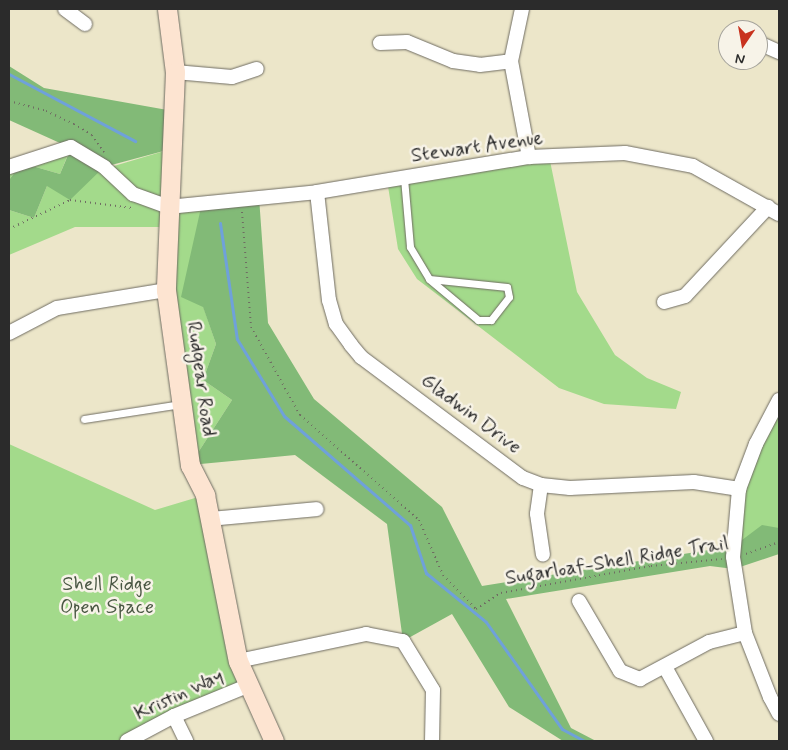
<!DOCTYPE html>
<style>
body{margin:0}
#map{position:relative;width:788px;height:750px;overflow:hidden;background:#ece6c9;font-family:Mynerve,sans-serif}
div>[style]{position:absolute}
.green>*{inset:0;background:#a3da8b}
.forest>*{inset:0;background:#82ba77}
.stream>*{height:3px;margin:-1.5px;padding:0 1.5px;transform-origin:1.5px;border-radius:1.5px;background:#6fa1da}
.path>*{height:2px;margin-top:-1px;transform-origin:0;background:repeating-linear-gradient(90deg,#6f6c62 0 1px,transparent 0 5px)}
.roads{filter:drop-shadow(0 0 1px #6f6c62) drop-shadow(0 0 1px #6f6c62)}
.lane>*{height:7px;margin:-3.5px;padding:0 3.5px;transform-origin:3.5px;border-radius:3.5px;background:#fff}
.street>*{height:14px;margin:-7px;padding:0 7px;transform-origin:7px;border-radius:7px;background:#fff}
.secondary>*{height:19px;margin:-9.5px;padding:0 9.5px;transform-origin:9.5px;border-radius:9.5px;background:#fde4d1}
span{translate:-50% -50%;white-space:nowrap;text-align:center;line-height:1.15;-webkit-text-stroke:5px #f7f3e8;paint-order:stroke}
.street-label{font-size:20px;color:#2b2b2b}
.park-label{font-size:20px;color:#495743}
.frame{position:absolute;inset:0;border:10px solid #2b2b2b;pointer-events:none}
.north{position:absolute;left:718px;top:20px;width:50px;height:50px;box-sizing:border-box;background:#f7f3e8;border:1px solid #a5a39c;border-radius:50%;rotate:192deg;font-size:14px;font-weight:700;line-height:20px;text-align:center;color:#2b2b2b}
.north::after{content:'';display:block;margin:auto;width:18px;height:22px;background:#c8321e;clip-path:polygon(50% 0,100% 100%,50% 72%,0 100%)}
</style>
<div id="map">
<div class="green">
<div style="clip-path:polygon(71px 147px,60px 174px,22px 163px,9px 180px,9px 167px)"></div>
<div style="clip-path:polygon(171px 149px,168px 206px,202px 203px,196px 242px,203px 306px,216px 344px,203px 380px,232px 400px,190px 465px,167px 227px,75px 227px,9px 255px,9px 210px,34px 218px,47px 186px)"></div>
<div style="clip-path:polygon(549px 156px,577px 292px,615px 355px,647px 378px,681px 392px,676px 409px,604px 404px,559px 388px,417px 279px,398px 249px,387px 180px)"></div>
<div style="clip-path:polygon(779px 401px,779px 554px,733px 557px,739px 489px)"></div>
<div style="clip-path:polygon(9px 444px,155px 510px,205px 495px,247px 686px,127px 741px,9px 741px)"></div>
</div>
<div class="forest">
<div style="clip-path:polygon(9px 66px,44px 88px,173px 111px,171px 149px,104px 167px,70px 200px,47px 186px,34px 218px,9px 210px,9px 180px,22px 163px,60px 174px,71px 148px,9px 120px)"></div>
<div style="clip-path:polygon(259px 197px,268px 323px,314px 399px,442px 507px,482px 586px,734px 546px,762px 525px,779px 528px,779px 554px,734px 569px,710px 566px,506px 599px,571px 728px,596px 741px,563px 741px,509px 707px,452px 614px,403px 641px,387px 524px,295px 455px,190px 465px,232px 400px,203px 380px,216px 344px,203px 307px,181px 297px,202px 203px)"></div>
</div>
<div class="stream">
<div style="left:9px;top:74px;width:143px;rotate:28deg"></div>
<div style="left:220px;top:223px;width:117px;rotate:81.7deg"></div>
<div style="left:237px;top:339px;width:90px;rotate:58.6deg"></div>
<div style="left:284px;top:416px;width:167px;rotate:40.9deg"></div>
<div style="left:410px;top:525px;width:51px;rotate:71.6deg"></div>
<div style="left:426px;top:573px;width:77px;rotate:39.2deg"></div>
<div style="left:486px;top:622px;width:131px;rotate:54.6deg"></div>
<div style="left:562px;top:729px;width:26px;rotate:28deg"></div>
</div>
<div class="path">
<div style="left:9px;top:101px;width:38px;rotate:15deg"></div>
<div style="left:46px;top:111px;width:31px;rotate:25deg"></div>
<div style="left:74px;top:124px;width:21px;rotate:31deg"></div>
<div style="left:92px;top:135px;width:21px;rotate:55deg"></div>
<div style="left:242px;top:212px;width:115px;rotate:85.5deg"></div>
<div style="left:251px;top:327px;width:101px;rotate:60.9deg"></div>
<div style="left:300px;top:415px;width:159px;rotate:41.4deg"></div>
<div style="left:419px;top:520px;width:60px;rotate:66.4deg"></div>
<div style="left:443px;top:575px;width:47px;rotate:45.9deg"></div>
<div style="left:476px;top:609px;width:30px;rotate:-33deg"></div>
<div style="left:501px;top:593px;width:152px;rotate:-10.2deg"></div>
<div style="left:651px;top:566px;width:71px;rotate:-5.6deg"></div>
<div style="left:9px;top:229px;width:68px;rotate:-25.4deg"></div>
<div style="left:70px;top:200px;width:63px;rotate:7.4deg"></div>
<div style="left:746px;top:554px;width:35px;rotate:-20deg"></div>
</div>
<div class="roads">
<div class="lane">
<div style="left:404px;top:178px;width:69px;rotate:85deg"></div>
<div style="left:410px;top:247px;width:37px;rotate:59deg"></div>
<div style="left:429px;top:279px;width:64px;rotate:39.9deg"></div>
<div style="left:478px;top:320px;width:13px"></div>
<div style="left:491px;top:320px;width:29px;rotate:-52deg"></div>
<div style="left:509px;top:297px;width:10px;rotate:-101deg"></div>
<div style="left:507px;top:287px;width:78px;rotate:-174.1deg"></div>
<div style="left:84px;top:419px;width:98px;rotate:-8.8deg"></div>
</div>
<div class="street">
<div style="left:65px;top:9px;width:25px;rotate:37deg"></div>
<div style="left:522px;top:9px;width:53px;rotate:101.9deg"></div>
<div style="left:511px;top:61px;width:98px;rotate:79.4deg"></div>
<div style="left:380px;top:43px;width:27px;rotate:-2deg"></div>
<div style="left:407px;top:42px;width:50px;rotate:22.4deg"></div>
<div style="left:453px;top:61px;width:27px;rotate:8deg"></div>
<div style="left:480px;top:65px;width:31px;rotate:-7deg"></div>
<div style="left:761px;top:44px;width:20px;rotate:24deg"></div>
<div style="left:175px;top:72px;width:57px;rotate:5deg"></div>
<div style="left:232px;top:77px;width:26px;rotate:-18deg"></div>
<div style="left:9px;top:167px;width:65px;rotate:-17.9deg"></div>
<div style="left:71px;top:147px;width:39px;rotate:31deg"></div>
<div style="left:104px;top:167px;width:40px;rotate:43deg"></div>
<div style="left:133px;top:194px;width:37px;rotate:20deg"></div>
<div style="left:168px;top:207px;width:150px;rotate:-5.7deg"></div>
<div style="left:317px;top:192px;width:215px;rotate:-9.4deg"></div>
<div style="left:529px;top:157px;width:96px;rotate:-2.4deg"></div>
<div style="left:625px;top:153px;width:69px;rotate:10.8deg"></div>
<div style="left:693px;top:166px;width:98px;rotate:29.2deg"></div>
<div style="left:317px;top:192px;width:109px;rotate:83.7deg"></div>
<div style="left:329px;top:300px;width:25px;rotate:74deg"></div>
<div style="left:336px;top:324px;width:26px;rotate:54deg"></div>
<div style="left:351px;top:345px;width:16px;rotate:50deg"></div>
<div style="left:361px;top:357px;width:202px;rotate:36.8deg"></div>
<div style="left:523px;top:478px;width:19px;rotate:21deg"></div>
<div style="left:541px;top:485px;width:29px;rotate:6deg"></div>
<div style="left:570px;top:488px;width:124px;rotate:-2.8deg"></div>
<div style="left:694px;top:482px;width:46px;rotate:8.8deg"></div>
<div style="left:664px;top:302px;width:22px;rotate:-16deg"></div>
<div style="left:685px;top:296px;width:122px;rotate:-47deg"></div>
<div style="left:9px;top:333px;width:54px;rotate:-27.5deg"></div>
<div style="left:57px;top:308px;width:110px;rotate:-9.4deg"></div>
<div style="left:779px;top:400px;width:50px;rotate:117.6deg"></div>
<div style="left:756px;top:444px;width:48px;rotate:110.7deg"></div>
<div style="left:739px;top:489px;width:68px;rotate:95deg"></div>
<div style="left:733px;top:557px;width:77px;rotate:81deg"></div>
<div style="left:745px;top:633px;width:69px;rotate:68.7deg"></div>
<div style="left:770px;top:697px;width:19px;rotate:62deg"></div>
<div style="left:541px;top:485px;width:29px;rotate:98deg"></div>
<div style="left:537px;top:514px;width:41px;rotate:81.7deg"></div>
<div style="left:210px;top:519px;width:107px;rotate:-5.3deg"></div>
<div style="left:579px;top:601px;width:81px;rotate:59.6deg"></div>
<div style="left:620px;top:671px;width:22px;rotate:22deg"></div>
<div style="left:640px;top:679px;width:78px;rotate:-28.2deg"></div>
<div style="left:709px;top:642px;width:37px;rotate:-14deg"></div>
<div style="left:238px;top:661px;width:131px;rotate:-11.9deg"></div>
<div style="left:366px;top:634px;width:38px;rotate:11deg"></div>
<div style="left:403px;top:641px;width:57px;rotate:58.5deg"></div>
<div style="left:433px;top:690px;width:51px;rotate:91.1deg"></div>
<div style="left:665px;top:667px;width:85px;rotate:61deg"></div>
<div style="left:174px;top:716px;width:28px;rotate:64deg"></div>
<div style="left:127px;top:741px;width:53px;rotate:-28deg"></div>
<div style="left:174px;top:716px;width:79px;rotate:-22.3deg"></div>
</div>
<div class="secondary">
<div style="left:167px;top:9px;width:64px;rotate:82.8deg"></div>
<div style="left:175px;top:72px;width:218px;rotate:92.4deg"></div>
<div style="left:166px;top:290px;width:177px;rotate:82.2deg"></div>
<div style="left:190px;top:465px;width:34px;rotate:63deg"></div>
<div style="left:205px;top:495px;width:169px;rotate:78.8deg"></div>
<div style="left:238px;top:661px;width:88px;rotate:65.8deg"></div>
</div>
</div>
<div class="street-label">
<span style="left:477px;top:147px;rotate:-8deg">Stewart Avenue</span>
<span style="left:201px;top:379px;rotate:82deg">Rudgear Road</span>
<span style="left:471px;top:414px;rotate:37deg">Gladwin Drive</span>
<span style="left:617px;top:561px;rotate:-9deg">Sugarloaf-Shell Ridge Trail</span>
<span style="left:179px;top:695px;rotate:-25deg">Kristin Way</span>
</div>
<div class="park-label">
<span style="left:107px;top:596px">Shell Ridge<br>Open Space</span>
</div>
<div class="frame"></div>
<div class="north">N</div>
</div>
